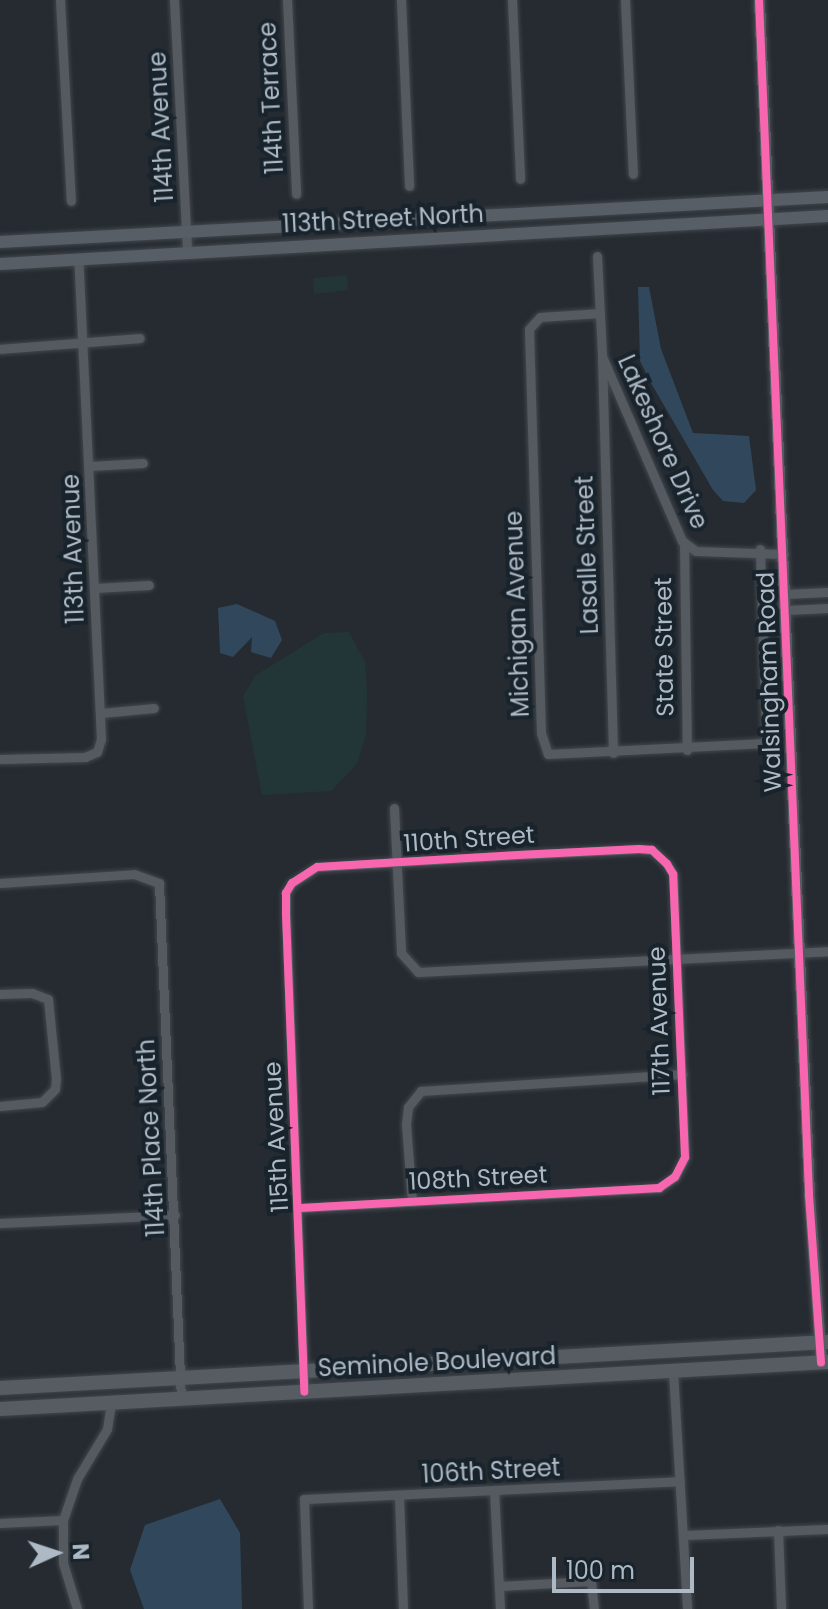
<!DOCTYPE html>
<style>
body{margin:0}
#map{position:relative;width:828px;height:1609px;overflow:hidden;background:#252b31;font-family:Poppins,sans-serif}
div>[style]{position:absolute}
.green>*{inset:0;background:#223637}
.water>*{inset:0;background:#31485c}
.roads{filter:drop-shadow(0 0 2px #42474c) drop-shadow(0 0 2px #42474c)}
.minor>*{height:9px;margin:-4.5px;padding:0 4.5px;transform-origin:4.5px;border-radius:4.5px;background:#545a60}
.tertiary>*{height:11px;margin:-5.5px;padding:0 5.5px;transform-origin:5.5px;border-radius:5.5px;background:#545a60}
.secondary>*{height:12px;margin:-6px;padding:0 6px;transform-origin:6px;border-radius:6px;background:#585e65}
.primary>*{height:14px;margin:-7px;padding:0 7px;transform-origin:7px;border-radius:7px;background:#575c63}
.cycleway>*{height:8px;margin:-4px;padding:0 4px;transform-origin:4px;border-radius:4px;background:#f766af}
span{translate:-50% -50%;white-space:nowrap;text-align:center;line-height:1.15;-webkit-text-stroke:8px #18232c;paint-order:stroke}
.street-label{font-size:24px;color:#adb9c5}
.north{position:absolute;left:16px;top:1513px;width:80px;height:80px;-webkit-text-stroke:6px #18232c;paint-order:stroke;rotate:87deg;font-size:22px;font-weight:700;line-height:32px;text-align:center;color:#adb9c5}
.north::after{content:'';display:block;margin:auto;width:28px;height:36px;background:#adb9c5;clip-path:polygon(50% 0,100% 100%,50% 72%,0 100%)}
.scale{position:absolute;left:552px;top:1557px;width:142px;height:36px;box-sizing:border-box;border:4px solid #adb9c5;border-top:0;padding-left:10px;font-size:24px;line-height:28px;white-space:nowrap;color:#adb9c5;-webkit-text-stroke:6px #18232c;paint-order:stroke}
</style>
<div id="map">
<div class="green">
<div style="clip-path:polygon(347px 275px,348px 290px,314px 294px,313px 278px)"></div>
<div style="clip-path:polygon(349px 632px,365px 662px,367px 694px,366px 735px,357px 764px,331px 791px,262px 795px,243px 696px,256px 675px,324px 633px)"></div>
</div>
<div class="water">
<div style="clip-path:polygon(638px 287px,649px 287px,661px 349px,693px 433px,749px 436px,756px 490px,744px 503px,723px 501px,713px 490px,651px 383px,640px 361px)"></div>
<div style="clip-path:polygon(237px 604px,275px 621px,282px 640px,271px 658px,251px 652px,252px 637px,233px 657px,220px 653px,218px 608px)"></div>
<div style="clip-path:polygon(220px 1499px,240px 1533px,242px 1609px,144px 1609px,130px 1570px,145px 1525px)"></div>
</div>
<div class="roads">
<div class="minor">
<div style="left:60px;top:0;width:201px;rotate:86.9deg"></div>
<div style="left:174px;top:0;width:252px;rotate:87deg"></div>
<div style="left:287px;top:0;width:194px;rotate:87.3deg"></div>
<div style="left:401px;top:0;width:186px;rotate:87.5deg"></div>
<div style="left:512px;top:0;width:179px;rotate:87.4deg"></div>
<div style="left:625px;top:0;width:174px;rotate:87.4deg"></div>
<div style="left:597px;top:256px;width:100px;rotate:87.1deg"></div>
<div style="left:602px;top:356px;width:202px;rotate:66.6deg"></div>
<div style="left:682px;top:541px;width:17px;rotate:36deg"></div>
<div style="left:696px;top:551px;width:88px;rotate:2deg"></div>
<div style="left:600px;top:313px;width:60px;rotate:176.2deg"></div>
<div style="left:540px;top:317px;width:16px;rotate:133deg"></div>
<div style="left:529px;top:329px;width:404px;rotate:88.3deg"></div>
<div style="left:541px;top:733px;width:22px;rotate:72deg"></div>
<div style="left:548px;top:754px;width:218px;rotate:-2.9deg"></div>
<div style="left:766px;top:743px;width:194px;rotate:-91.8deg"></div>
<div style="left:0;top:349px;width:140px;rotate:-4.5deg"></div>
<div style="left:602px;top:357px;width:396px;rotate:88.4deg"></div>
<div style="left:90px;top:466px;width:53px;rotate:-3.2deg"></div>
<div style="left:684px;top:543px;width:207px;rotate:89.2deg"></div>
<div style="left:95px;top:588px;width:54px;rotate:-3.2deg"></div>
<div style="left:786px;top:594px;width:42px;rotate:-2.7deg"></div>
<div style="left:786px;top:610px;width:42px;rotate:-2.7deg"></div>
<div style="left:101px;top:713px;width:53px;rotate:-5.4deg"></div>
<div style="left:0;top:759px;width:85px;rotate:-1.3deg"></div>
<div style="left:85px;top:757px;width:13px;rotate:-23deg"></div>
<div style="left:97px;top:752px;width:14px;rotate:-73deg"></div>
<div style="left:101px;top:739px;width:480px;rotate:-92.7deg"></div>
<div style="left:394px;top:808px;width:145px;rotate:87.2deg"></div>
<div style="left:401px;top:953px;width:25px;rotate:48deg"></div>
<div style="left:418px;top:972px;width:411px;rotate:-2.9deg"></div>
<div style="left:0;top:883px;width:134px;rotate:-3.8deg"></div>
<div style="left:134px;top:874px;width:27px;rotate:20deg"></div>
<div style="left:159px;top:883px;width:516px;rotate:87.56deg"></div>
<div style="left:0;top:994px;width:32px;rotate:-2deg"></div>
<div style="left:32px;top:993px;width:17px;rotate:21deg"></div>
<div style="left:48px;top:999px;width:80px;rotate:84.3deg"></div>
<div style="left:56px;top:1079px;width:10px;rotate:96deg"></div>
<div style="left:55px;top:1089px;width:18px;rotate:135deg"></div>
<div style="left:42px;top:1102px;width:42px;rotate:174.6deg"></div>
<div style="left:412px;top:1202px;width:78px;rotate:-94.4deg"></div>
<div style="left:406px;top:1124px;width:17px;rotate:-83deg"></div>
<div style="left:408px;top:1107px;width:21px;rotate:-51deg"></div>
<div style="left:421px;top:1091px;width:262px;rotate:-3.7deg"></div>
<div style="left:300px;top:1208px;width:360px;rotate:-3.2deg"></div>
<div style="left:659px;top:1188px;width:19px;rotate:-35deg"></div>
<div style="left:675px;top:1177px;width:22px;rotate:-63deg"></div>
<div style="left:685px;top:1157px;width:283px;rotate:-92.4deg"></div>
<div style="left:673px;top:874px;width:12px;rotate:-121deg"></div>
<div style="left:667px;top:864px;width:21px;rotate:-137deg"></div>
<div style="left:652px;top:850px;width:13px;rotate:-176deg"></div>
<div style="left:639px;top:849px;width:121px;rotate:177.2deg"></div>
<div style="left:518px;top:855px;width:201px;rotate:176.6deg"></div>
<div style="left:317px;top:867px;width:30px;rotate:147deg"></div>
<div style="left:292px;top:883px;width:12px;rotate:121deg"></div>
<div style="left:286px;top:893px;width:21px;rotate:90deg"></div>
<div style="left:286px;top:914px;width:478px;rotate:87.8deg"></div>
<div style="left:0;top:1223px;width:175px;rotate:-2.6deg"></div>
<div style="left:673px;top:1371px;width:238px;rotate:86.6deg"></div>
<div style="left:494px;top:1490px;width:119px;rotate:87.1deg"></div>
<div style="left:399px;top:1496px;width:113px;rotate:88deg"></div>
<div style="left:0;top:1523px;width:63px;rotate:-2.7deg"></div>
<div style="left:778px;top:1530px;width:79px;rotate:87.8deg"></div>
<div style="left:684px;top:1535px;width:144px;rotate:-2.4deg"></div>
<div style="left:500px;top:1586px;width:91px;rotate:-3.1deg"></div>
<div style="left:591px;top:1581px;width:28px;rotate:84deg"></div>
<div style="left:77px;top:1609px;width:48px;rotate:-106.9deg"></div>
<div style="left:63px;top:1563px;width:43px;rotate:-90deg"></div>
<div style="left:63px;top:1520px;width:43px;rotate:-71.1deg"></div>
<div style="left:77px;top:1479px;width:58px;rotate:-59deg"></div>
<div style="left:107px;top:1429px;width:26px;rotate:-81deg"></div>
<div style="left:308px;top:1609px;width:110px;rotate:-92.1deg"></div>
<div style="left:304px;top:1499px;width:376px;rotate:-2.7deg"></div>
</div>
<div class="tertiary">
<div style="left:759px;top:0;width:1196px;rotate:87.6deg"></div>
<div style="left:809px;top:1195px;width:168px;rotate:85.9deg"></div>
</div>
<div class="secondary">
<div style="left:0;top:242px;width:829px;rotate:-3.11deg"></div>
<div style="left:0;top:264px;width:829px;rotate:-3.32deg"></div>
</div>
<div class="primary">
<div style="left:0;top:1388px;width:829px;rotate:-3.18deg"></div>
<div style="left:0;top:1409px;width:829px;rotate:-3.25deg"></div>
</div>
</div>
<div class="cycleway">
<div style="left:759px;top:0;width:1196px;rotate:87.6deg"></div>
<div style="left:809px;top:1195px;width:168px;rotate:85.9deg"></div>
<div style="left:300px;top:1208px;width:360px;rotate:-3.2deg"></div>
<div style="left:659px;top:1188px;width:19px;rotate:-35deg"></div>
<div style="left:675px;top:1177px;width:22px;rotate:-63deg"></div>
<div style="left:685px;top:1157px;width:283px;rotate:-92.4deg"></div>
<div style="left:673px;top:874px;width:12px;rotate:-121deg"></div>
<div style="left:667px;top:864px;width:21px;rotate:-137deg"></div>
<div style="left:652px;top:850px;width:13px;rotate:-176deg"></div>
<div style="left:639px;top:849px;width:121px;rotate:177.2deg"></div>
<div style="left:518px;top:855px;width:201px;rotate:176.6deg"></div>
<div style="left:317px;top:867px;width:30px;rotate:147deg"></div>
<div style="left:292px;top:883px;width:12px;rotate:121deg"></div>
<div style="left:286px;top:893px;width:21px;rotate:90deg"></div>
<div style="left:286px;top:914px;width:478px;rotate:87.8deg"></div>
</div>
<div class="street-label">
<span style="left:271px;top:98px;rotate:-93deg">114th Terrace</span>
<span style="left:161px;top:127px;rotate:-93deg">114th Avenue</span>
<span style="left:383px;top:219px;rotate:-3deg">113th Street North</span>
<span style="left:663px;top:442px;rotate:66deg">Lakeshore Drive</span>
<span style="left:73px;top:549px;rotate:-92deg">113th Avenue</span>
<span style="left:587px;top:555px;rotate:-92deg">Lasalle Street</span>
<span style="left:517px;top:614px;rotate:-92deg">Michigan Avenue</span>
<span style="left:664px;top:647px;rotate:-91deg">State Street</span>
<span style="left:769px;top:682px;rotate:-92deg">Walsingham Road</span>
<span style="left:469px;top:839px;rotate:-4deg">110th Street</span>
<span style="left:659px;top:1021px;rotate:-92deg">117th Avenue</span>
<span style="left:276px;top:1137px;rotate:-93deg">115th Avenue</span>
<span style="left:151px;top:1138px;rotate:-93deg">114th Place North</span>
<span style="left:478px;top:1178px;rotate:-3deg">108th Street</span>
<span style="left:437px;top:1362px;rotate:-3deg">Seminole Boulevard</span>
<span style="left:491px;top:1471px;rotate:-3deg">106th Street</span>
</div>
<div class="north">N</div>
<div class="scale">100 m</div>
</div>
